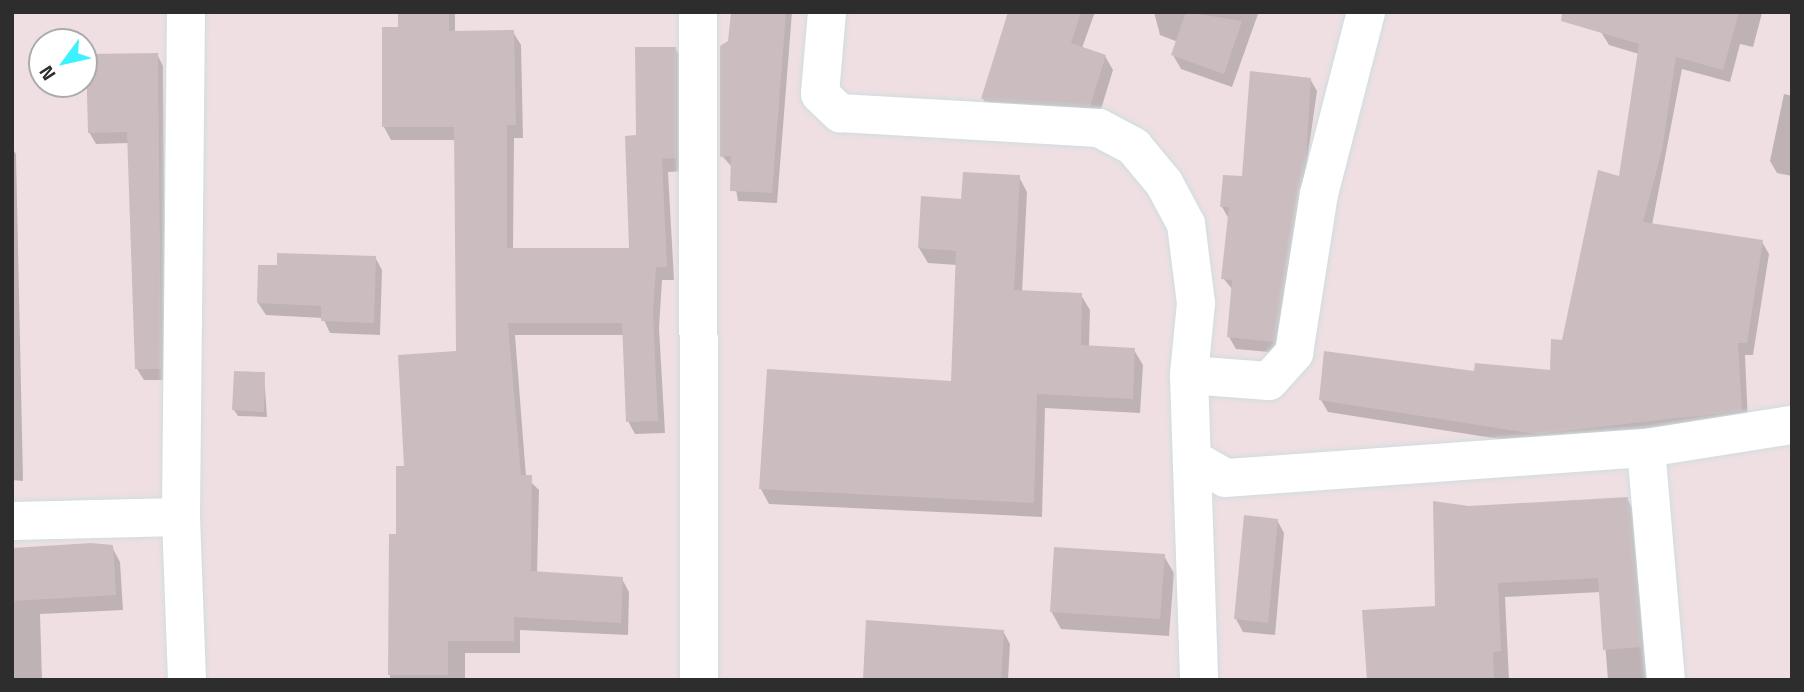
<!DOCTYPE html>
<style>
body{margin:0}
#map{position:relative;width:1804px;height:692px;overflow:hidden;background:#efdfe2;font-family:"Titillium Web",sans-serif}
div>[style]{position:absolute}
.shadow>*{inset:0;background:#0003}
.building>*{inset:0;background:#cbbdbf}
.roads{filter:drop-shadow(0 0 2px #cddedf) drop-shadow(0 0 2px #cddedf)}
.minor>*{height:38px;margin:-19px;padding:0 19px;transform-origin:19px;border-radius:19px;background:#fff}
span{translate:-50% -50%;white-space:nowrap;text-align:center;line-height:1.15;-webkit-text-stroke:7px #fff;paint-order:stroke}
.frame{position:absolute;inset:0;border:14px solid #2d2d2d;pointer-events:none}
.north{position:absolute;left:28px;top:28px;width:70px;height:70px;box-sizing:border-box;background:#fff;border:2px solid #ababab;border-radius:50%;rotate:237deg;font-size:19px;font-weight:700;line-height:28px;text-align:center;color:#2d2d2d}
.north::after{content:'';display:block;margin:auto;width:24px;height:32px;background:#3cf2ff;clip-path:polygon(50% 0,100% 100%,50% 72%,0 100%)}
</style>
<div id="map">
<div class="shadow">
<div style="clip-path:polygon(400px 12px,455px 12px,455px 33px,513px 32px,521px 45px,523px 138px,514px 138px,513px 249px,631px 250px,638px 137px,675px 48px,683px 61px,683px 171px,668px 172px,674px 280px,662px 280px,659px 328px,665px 433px,635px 434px,628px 421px,624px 335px,515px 335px,526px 477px,539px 490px,537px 574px,622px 579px,629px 592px,628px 635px,520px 630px,520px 653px,465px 653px,465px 680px,390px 680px,391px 536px,397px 536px,406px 467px,458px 353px,456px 140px,391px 140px,384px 127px)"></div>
<div style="clip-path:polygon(733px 12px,792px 12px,777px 203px,738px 201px,732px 167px,722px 156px)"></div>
<div style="clip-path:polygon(1010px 12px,1095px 12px,1082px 48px,1105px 56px,1113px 70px,1098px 119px,991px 113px,983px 99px)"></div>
<div style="clip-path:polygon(1154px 12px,1267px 12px,1258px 14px,1232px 87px,1181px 69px,1173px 55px,1178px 42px,1160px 35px)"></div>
<div style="clip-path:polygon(1607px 12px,1762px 13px,1753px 47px,1740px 44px,1730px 82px,1682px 69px,1652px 225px,1762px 242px,1769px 254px,1753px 355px,1745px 355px,1748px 423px,1544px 446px,1328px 412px,1321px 400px,1476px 373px,1551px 372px,1620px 178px,1639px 54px,1609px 45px,1601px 32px)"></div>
<div style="clip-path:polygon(157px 54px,163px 66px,166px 380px,144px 380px,137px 369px,129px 143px,96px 144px,89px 132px)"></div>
<div style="clip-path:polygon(1310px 79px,1317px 91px,1280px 353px,1236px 349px,1229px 337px,1233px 290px,1223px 278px,1229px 219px,1222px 207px)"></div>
<div style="clip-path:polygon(1784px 94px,1792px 96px,1792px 176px,1777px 173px,1770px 161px)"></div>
<div style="clip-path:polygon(12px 148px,16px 154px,23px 481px,12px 480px)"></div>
<div style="clip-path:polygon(1019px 177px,1027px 192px,1022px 293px,1081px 295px,1090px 310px,1089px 347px,1134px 350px,1143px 365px,1140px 413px,1045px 408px,1042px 517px,769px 504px,761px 489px,952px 383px,957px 265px,928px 263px,919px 248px,963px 201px)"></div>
<div style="clip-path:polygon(375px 257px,382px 270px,380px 335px,330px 333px,323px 318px,266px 315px,258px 303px)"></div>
<div style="clip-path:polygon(264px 374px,267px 417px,238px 416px,234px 410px)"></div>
<div style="clip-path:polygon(1627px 499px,1636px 514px,1650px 680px,1608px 680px,1601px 592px,1505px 597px,1509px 680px,1369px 680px,1437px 608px,1469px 508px)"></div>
<div style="clip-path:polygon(1277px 520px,1284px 533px,1275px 635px,1243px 632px,1236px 619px)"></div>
<div style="clip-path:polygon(112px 547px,120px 562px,123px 610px,40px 614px,42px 680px,12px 680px,12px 552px)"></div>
<div style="clip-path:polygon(1164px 556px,1174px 573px,1169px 636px,1061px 629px,1051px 611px)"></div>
<div style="clip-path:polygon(1003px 631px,1010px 644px,1008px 680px,864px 680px)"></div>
</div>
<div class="building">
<div style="clip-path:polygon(398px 12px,449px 12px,449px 31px,514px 30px,516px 125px,507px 125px,507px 248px,629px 248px,625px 136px,636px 135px,635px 47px,676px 47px,676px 158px,662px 159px,667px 267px,656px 267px,653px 314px,658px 421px,626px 422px,622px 323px,508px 323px,521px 475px,532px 475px,531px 571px,623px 577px,621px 623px,514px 617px,514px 641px,448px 641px,448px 675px,388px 675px,389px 534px,396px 534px,396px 466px,404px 466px,398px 355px,456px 351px,454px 127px,382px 127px,382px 27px,398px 27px)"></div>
<div style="clip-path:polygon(731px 12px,786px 12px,772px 193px,730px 191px,731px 156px,720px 157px,720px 46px,728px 41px)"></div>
<div style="clip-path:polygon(1008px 12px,1081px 12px,1071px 43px,1106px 55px,1090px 106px,981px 99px)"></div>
<div style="clip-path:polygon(1186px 12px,1242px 21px,1224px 74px,1171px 55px)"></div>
<div style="clip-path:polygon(1562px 12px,1739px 12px,1723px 70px,1676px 57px,1662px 150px,1643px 222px,1763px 240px,1747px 343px,1738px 343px,1742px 411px,1536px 434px,1319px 400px,1324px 351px,1474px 371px,1475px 363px,1550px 370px,1551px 339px,1562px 340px,1598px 170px,1619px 176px,1639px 44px,1561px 21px)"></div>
<div style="clip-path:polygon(158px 53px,161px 369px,135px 369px,127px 132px,88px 133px,86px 54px)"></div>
<div style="clip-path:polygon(1250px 71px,1311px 78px,1306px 157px,1274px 342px,1227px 337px,1232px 280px,1221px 279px,1229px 207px,1220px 207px,1223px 175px,1242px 176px)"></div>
<div style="clip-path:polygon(963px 172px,1020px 175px,1014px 290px,1082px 293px,1081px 345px,1135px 348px,1133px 399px,1037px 394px,1034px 503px,759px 489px,767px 369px,951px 381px,956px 251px,918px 248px,921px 196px,961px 199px)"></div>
<div style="clip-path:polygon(277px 253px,376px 256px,374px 323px,321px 321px,321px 306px,257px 303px,258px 265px,277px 265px)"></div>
<div style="clip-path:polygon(234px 371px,265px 372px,264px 412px,232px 410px)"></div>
<div style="clip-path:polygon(1628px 497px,1641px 647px,1603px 650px,1598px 578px,1498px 583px,1501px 651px,1493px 652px,1494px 680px,1367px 680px,1362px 610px,1435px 606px,1433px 501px,1469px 506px)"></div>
<div style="clip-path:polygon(1244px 515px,1278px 519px,1268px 623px,1234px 619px)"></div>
<div style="clip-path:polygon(91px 543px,113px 545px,116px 595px,12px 601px,12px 548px)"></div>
<div style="clip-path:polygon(1054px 547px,1165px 554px,1160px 619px,1050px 612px)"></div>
<div style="clip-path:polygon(866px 620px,1004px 630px,1001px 680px,863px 680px)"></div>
</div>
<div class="roads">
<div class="minor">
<div style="left:186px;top:12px;width:505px;rotate:90.57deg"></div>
<div style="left:181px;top:517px;width:163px;rotate:87.9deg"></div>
<div style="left:698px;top:12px;width:668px;rotate:89.91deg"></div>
<div style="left:827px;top:12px;width:82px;rotate:94.9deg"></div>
<div style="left:820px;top:94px;width:28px;rotate:44deg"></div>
<div style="left:840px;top:113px;width:259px;rotate:3.3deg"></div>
<div style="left:1099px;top:128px;width:40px;rotate:28deg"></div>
<div style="left:1134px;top:147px;width:47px;rotate:50.2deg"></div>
<div style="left:1164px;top:183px;width:47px;rotate:61.8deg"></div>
<div style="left:1186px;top:224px;width:80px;rotate:82.8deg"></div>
<div style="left:1196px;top:303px;width:72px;rotate:95.6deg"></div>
<div style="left:1189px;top:375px;width:305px;rotate:88.1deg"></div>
<div style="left:1189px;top:375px;width:80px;rotate:4.3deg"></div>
<div style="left:1269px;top:381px;width:38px;rotate:-48deg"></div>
<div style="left:1294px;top:353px;width:161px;rotate:-81.1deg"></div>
<div style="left:1319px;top:194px;width:188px;rotate:-75.5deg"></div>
<div style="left:1646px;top:448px;width:233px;rotate:85.1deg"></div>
<div style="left:1196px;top:461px;width:34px;rotate:30deg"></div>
<div style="left:1226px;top:478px;width:421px;rotate:-4.1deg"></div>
<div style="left:1646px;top:448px;width:148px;rotate:-9deg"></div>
<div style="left:12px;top:521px;width:169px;rotate:-1.4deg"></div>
</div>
</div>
<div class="frame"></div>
<div class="north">N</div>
</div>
